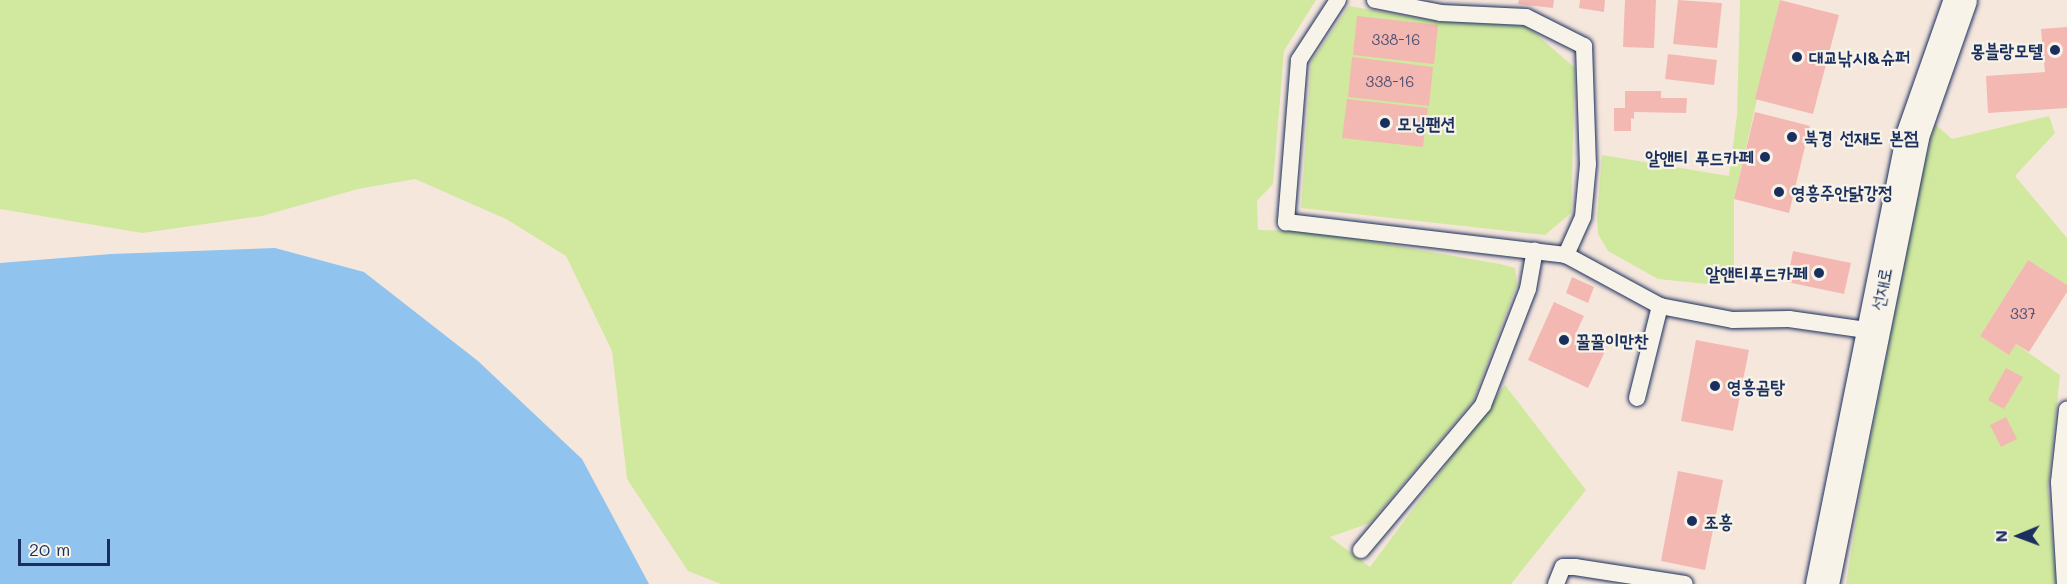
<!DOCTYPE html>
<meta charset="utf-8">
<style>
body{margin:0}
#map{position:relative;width:2067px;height:584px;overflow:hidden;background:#f6e7dd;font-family:Mali,"Poor Story",sans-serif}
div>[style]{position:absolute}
.green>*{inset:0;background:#d1e99f}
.water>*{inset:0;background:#90c4ee}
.building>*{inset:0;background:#f3b8b2}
.roads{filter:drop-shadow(0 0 2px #1b2f5e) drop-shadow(0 0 2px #1b2f5e)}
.service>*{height:16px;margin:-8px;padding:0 8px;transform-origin:8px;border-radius:8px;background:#f7f3e8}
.tertiary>*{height:33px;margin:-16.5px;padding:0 16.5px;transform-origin:16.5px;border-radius:16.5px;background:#f7f3e8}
.dots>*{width:16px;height:16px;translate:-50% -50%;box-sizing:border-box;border:3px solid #f7f3e8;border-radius:50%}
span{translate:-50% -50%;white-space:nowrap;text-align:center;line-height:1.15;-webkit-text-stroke:4.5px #f7f3e8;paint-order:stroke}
.number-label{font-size:15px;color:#515173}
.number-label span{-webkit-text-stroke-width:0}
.poi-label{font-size:18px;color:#1b2f5e;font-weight:700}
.right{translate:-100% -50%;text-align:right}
.left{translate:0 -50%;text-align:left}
.street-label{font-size:18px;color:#1b2f5e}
.north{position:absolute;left:1989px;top:506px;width:60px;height:60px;-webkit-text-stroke:4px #f7f3e8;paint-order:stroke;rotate:269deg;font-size:16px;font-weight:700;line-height:24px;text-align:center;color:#1b2f5e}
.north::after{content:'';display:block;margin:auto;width:21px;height:27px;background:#1b2f5e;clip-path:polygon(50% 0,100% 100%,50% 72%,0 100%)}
.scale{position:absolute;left:18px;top:539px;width:92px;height:27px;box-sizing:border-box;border:3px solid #1b2f5e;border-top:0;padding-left:8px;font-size:18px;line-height:21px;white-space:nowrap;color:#1b2f5e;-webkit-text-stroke:4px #f7f3e8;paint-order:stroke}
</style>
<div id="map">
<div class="green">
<div style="clip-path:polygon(0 0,1316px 0,1284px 51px,1273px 184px,1257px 201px,1258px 230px,1310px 231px,1500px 264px,1515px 268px,1517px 284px,1473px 401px,1370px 523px,1330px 537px,1370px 567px,1505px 385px,1586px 490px,1511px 584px,721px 584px,688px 571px,627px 479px,612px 351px,566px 256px,506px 219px,415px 179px,358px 189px,262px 216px,142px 233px,0 209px)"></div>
<div style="clip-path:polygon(1740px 0,1780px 0,1734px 199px,1734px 283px,1716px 285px,1658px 279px,1608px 251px,1598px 234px,1597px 218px,1602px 155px,1729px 176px,1737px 115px)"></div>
<div style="clip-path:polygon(1349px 6px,1437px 21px,1527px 26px,1575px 68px,1571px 213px,1545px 235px,1301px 208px,1311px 62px)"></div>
<div style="clip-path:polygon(2049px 116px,2055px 133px,2015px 176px,2067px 238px,2067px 285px,2028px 260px,1980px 336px,2009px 354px,2016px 344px,2060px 375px,2048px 488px,2056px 584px,1846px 584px,1863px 477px,1923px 169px,1935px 124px,1952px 139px)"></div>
</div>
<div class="water">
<div style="clip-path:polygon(275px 248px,364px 272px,478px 361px,582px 459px,649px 584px,0 584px,0 263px,111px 254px)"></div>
</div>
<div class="building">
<div style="clip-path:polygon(1519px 0,1554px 0,1553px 8px,1518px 4px)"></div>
<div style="clip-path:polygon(1580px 0,1605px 0,1604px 12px,1579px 8px)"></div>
<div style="clip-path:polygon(1625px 0,1656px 0,1654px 48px,1623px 47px)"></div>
<div style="clip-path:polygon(1678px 0,1722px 3px,1717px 48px,1673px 44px)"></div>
<div style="clip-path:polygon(1780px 0,1839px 15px,1813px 114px,1755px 99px)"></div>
<div style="clip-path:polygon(1357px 16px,1438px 25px,1434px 64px,1353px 55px)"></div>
<div style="clip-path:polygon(2067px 27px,2067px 108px,1988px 113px,1986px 76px,2045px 72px,2041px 29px)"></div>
<div style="clip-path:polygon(1668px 54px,1717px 60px,1714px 85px,1665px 79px)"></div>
<div style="clip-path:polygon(1352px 57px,1433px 67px,1429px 106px,1348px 97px)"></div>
<div style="clip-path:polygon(1625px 91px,1661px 91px,1661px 98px,1687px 98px,1686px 113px,1634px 112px,1634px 119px,1631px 118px,1631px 131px,1614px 131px,1614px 108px,1625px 108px)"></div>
<div style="clip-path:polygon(1347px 99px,1428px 108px,1423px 147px,1342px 138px)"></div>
<div style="clip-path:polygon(1755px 112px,1810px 126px,1789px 213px,1734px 199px)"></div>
<div style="clip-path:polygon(1793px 251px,1851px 263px,1844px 294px,1787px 282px)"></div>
<div style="clip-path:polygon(2028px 260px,2067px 285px,2067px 292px,2029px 352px,2016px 344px,2009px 355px,1980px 336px)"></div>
<div style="clip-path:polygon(1572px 277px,1594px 287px,1588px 303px,1566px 293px)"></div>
<div style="clip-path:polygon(1554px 302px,1584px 316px,1576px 333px,1607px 347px,1588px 388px,1528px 360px)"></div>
<div style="clip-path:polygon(1696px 340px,1749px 350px,1733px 431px,1681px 421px)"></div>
<div style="clip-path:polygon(2006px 368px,2023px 377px,2004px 409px,1988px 400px)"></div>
<div style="clip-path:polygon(2006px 417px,2017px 439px,2001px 447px,1990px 425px)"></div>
<div style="clip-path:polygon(1678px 471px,1723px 480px,1705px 570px,1661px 561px)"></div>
</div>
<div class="roads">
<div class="service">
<div style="left:1338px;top:0;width:72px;rotate:123deg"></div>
<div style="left:1299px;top:60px;width:163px;rotate:94.6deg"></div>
<div style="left:1286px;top:222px;width:282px;rotate:6.7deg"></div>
<div style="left:1566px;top:255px;width:107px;rotate:28.5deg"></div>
<div style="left:1375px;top:0;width:67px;rotate:11.1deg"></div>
<div style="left:1441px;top:13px;width:85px;rotate:2.7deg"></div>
<div style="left:1526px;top:17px;width:65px;rotate:26.6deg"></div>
<div style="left:1584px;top:46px;width:118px;rotate:88.1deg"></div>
<div style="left:1588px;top:164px;width:53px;rotate:95.4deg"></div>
<div style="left:1583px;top:217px;width:42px;rotate:114.1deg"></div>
<div style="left:1637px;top:398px;width:95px;rotate:-76deg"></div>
<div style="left:1660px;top:306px;width:74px;rotate:10.9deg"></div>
<div style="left:1733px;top:320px;width:56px;rotate:-1deg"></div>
<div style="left:1789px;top:319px;width:85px;rotate:8.1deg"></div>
<div style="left:1361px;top:550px;width:189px;rotate:-49.9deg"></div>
<div style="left:1483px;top:405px;width:124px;rotate:-68.8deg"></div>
<div style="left:1528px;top:289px;width:39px;rotate:-80deg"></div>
<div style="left:1556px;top:584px;width:18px;rotate:-68deg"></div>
<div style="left:1563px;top:567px;width:12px"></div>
<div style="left:1575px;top:567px;width:111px;rotate:8.8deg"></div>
<div style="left:2065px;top:584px;width:102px;rotate:-93.4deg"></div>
<div style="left:2059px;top:482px;width:73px;rotate:-83.7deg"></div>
</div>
<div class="tertiary">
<div style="left:1822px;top:584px;width:457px;rotate:-78.6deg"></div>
<div style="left:1912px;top:136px;width:144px;rotate:-70.6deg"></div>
</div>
</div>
<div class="dots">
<div style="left:2055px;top:50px;background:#1b2f5e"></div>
<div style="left:1797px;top:57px;background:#1b2f5e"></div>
<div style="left:1385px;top:123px;background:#1b2f5e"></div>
<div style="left:1792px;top:137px;background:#1b2f5e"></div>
<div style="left:1765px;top:157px;background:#1b2f5e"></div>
<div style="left:1779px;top:192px;background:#1b2f5e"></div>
<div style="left:1819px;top:273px;background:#1b2f5e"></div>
<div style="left:1564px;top:340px;background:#1b2f5e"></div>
<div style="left:1715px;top:386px;background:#1b2f5e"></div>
<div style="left:1692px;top:521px;background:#1b2f5e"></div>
</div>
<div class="number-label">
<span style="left:1396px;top:40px">338-16</span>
<span style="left:1390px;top:82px">338-16</span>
<span style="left:2023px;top:314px">337</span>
</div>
<div class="poi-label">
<span class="right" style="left:2043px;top:50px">몽블랑모텔</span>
<span class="left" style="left:1809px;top:57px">대교낚시&amp;슈퍼</span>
<span class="left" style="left:1397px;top:123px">모닝팬션</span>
<span class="left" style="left:1804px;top:137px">북경 선재도 본점</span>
<span class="right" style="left:1753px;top:157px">알앤티 푸드카페</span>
<span class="left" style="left:1791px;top:192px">영흥주안닭강정</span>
<span class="right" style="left:1807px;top:273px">알앤티푸드카페</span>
<span class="left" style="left:1576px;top:340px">꿀꿀이만찬</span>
<span class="left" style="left:1727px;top:386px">영흥곰탕</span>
<span class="left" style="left:1704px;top:521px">조흥</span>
</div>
<div class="street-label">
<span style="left:1881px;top:289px;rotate:-79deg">선재로</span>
</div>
<div class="north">N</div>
<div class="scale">20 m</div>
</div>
